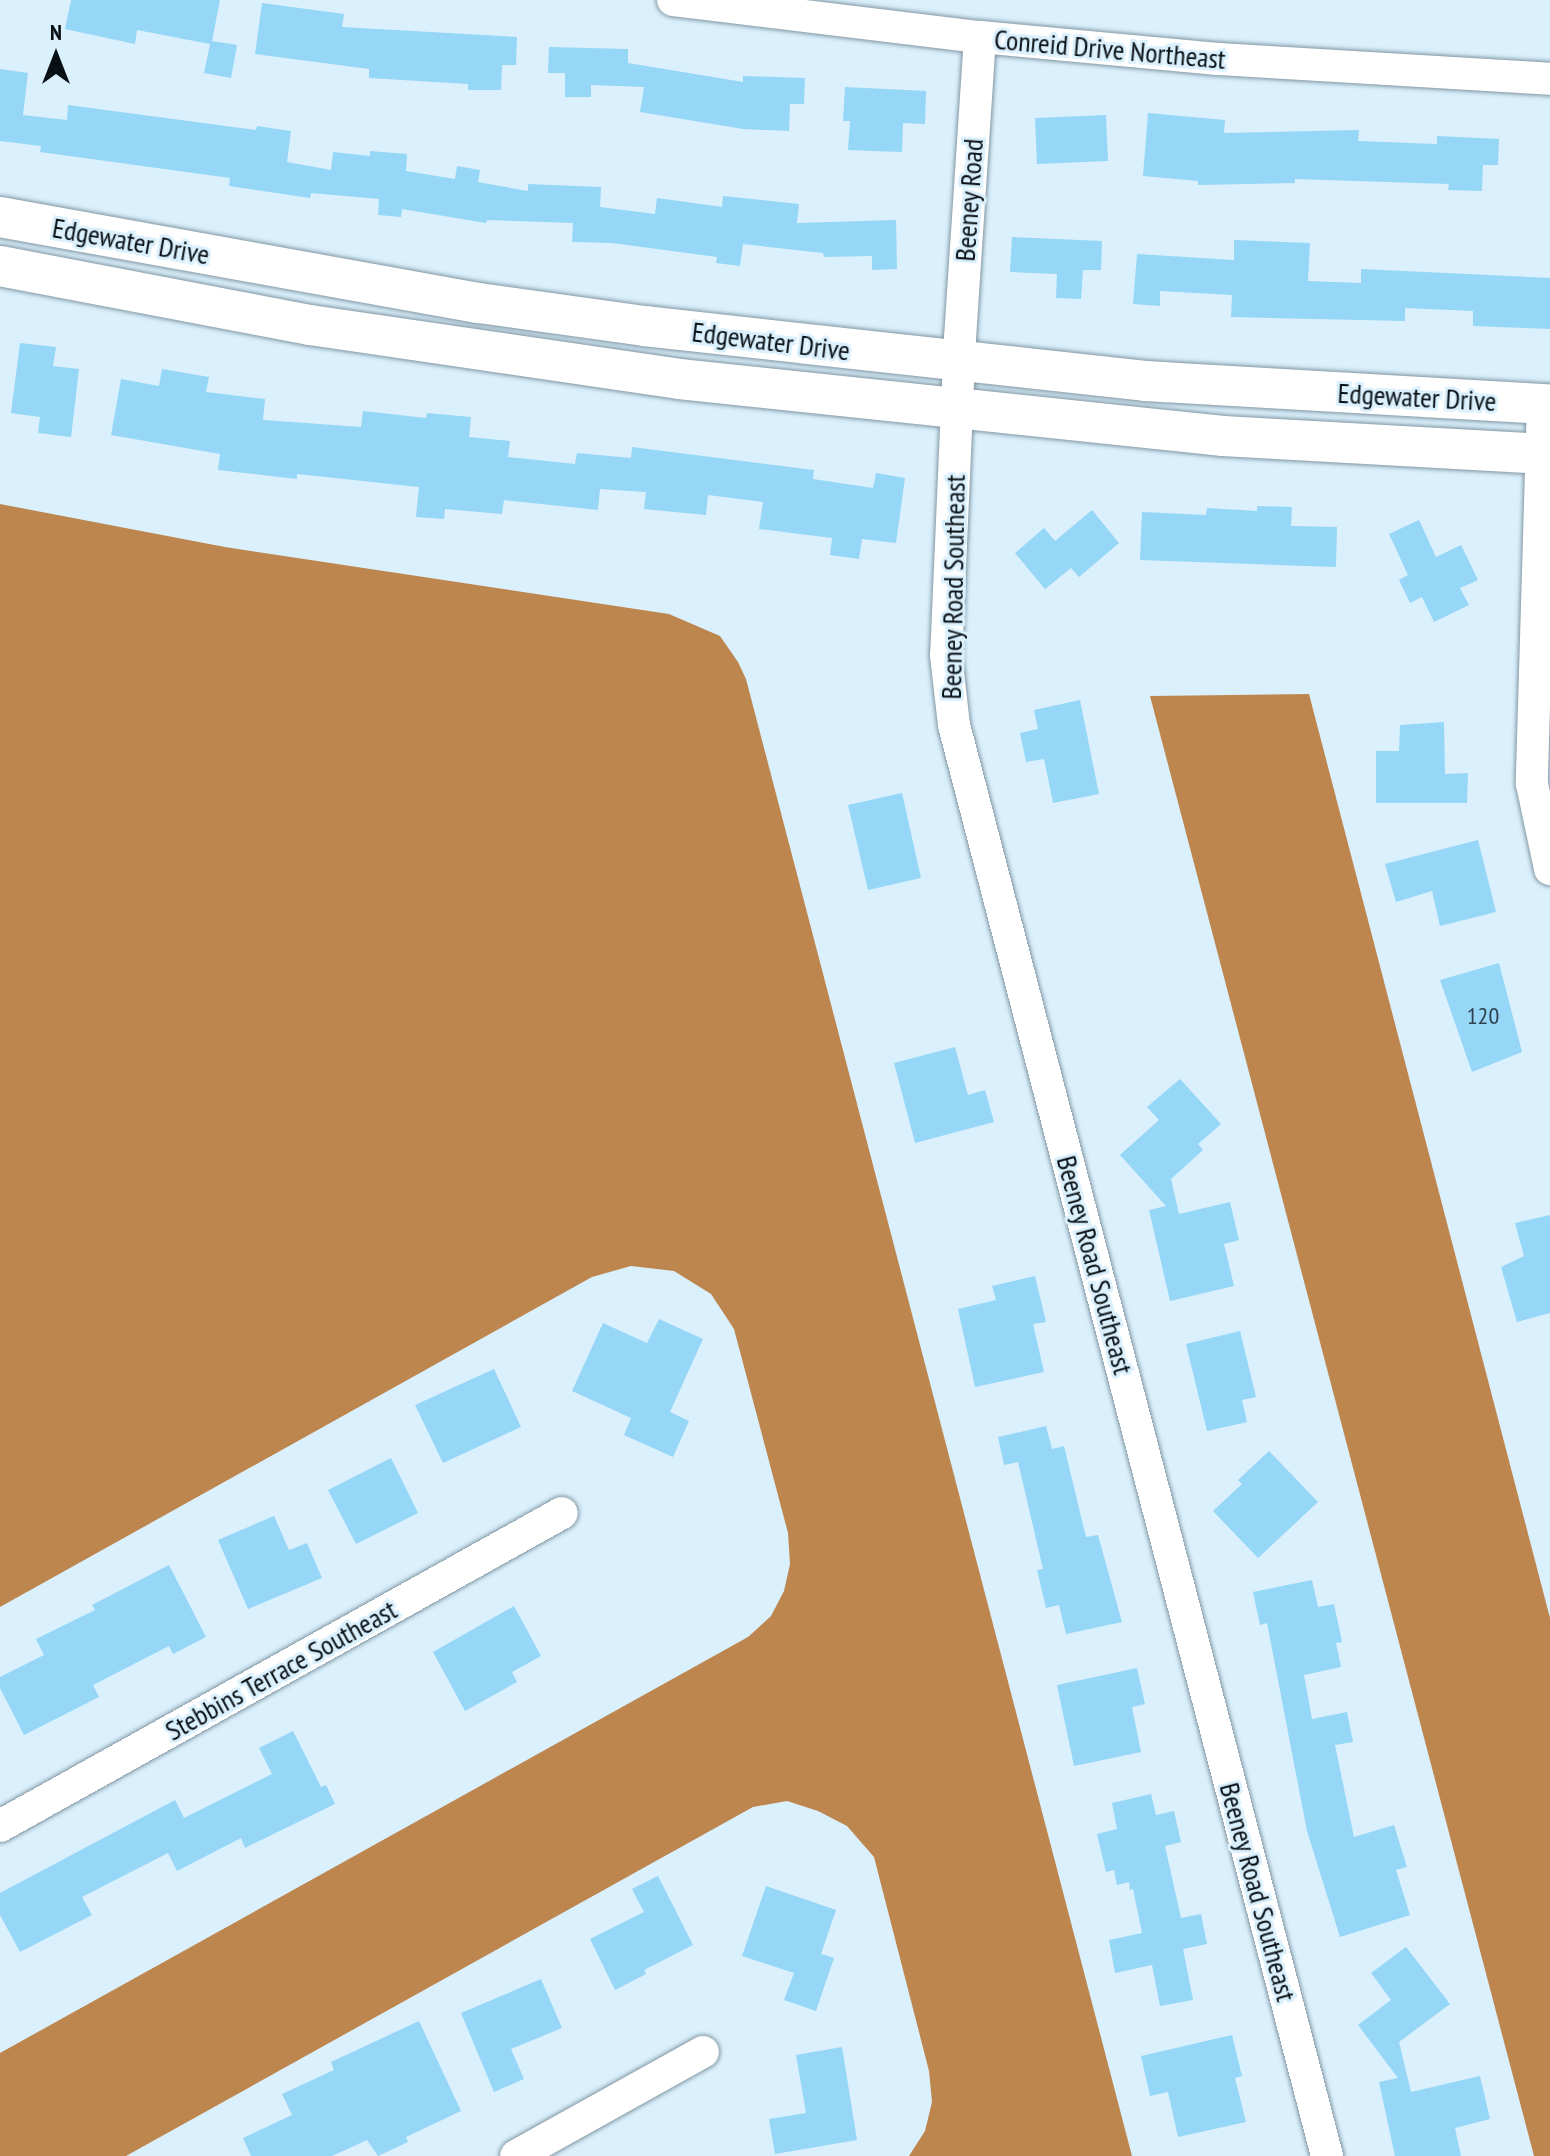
<!DOCTYPE html>
<style>
body{margin:0}
#map{position:relative;width:1550px;height:2156px;overflow:hidden;background:#daf0fd;font-family:"PT Sans Narrow",sans-serif}
div>[style]{position:absolute}
.water>*{inset:0;background:#be864f}
.building>*{inset:0;background:#96d6f7}
.roads{filter:drop-shadow(0 0 2px #8297a2) drop-shadow(0 0 2px #8297a2)}
.minor>*{height:32px;margin:-16px;padding:0 16px;transform-origin:16px;border-radius:16px;background:#fff}
.tertiary>*{height:40px;margin:-20px;padding:0 20px;transform-origin:20px;border-radius:20px;background:#fff}
span{translate:-50% -50%;white-space:nowrap;text-align:center;line-height:1.15;-webkit-text-stroke:6px #daf0fd;paint-order:stroke}
.number-label{font-size:24px;color:#2c424d}
.number-label span{-webkit-text-stroke-width:0}
.street-label{font-size:28px;color:#091014}
.north{position:absolute;left:16px;top:16px;width:80px;height:80px;-webkit-text-stroke:6px #daf0fd;paint-order:stroke;rotate:0deg;font-size:22px;font-weight:700;line-height:32px;text-align:center;color:#091014}
.north::after{content:'';display:block;margin:auto;width:28px;height:36px;background:#091014;clip-path:polygon(50% 0,100% 100%,50% 72%,0 100%)}
</style>
<div id="map">
<div class="water">
<div style="clip-path:polygon(0 504px,225px 547px,669px 614px,720px 636px,738px 662px,746px 679px,1132px 2156px,909px 2156px,925px 2131px,932px 2102px,929px 2071px,874px 1857px,847px 1826px,818px 1811px,787px 1801px,753px 1807px,126px 2156px,0 2156px,0 2053px,748px 1637px,771px 1616px,784px 1591px,790px 1564px,788px 1533px,734px 1329px,711px 1294px,674px 1271px,631px 1266px,592px 1277px,0 1607px)"></div>
<div style="clip-path:polygon(1309px 694px,1550px 1618px,1550px 2156px,1534px 2156px,1150px 696px)"></div>
</div>
<div class="building">
<div style="clip-path:polygon(71px 0,220px 0,212px 41px,237px 45px,231px 78px,204px 73px,210px 44px,137px 30px,135px 44px,65px 29px)"></div>
<div style="clip-path:polygon(262px 3px,344px 14px,342px 27px,517px 37px,516px 65px,502px 65px,501px 90px,468px 90px,468px 84px,369px 78px,369px 69px,255px 54px)"></div>
<div style="clip-path:polygon(549px 47px,628px 49px,628px 63px,743px 82px,743px 76px,805px 78px,804px 104px,790px 104px,789px 131px,743px 129px,640px 112px,644px 87px,591px 85px,591px 97px,565px 97px,565px 73px,548px 73px)"></div>
<div style="clip-path:polygon(0 69px,28px 73px,23px 115px,67px 120px,68px 105px,256px 130px,257px 126px,291px 131px,287px 162px,331px 170px,333px 152px,370px 156px,370px 151px,407px 154px,406px 171px,455px 179px,457px 166px,480px 170px,478px 182px,528px 191px,528px 184px,601px 187px,600px 207px,655px 214px,657px 198px,722px 207px,723px 196px,799px 204px,797px 223px,896px 220px,897px 269px,872px 270px,872px 256px,824px 257px,823px 253px,743px 244px,740px 266px,716px 263px,717px 257px,612px 243px,572px 242px,573px 223px,487px 220px,486px 223px,402px 209px,401px 217px,378px 215px,379px 199px,311px 193px,310px 198px,229px 186px,230px 178px,40px 152px,41px 146px,0 141px)"></div>
<div style="clip-path:polygon(845px 87px,926px 91px,925px 124px,903px 123px,902px 152px,848px 150px,850px 121px,843px 121px)"></div>
<div style="clip-path:polygon(1148px 113px,1225px 120px,1224px 133px,1359px 130px,1358px 141px,1437px 144px,1437px 136px,1499px 139px,1498px 165px,1483px 165px,1482px 191px,1448px 190px,1449px 184px,1295px 179px,1295px 183px,1198px 185px,1198px 181px,1143px 176px)"></div>
<div style="clip-path:polygon(1106px 115px,1108px 161px,1037px 164px,1035px 118px)"></div>
<div style="clip-path:polygon(1012px 237px,1102px 241px,1101px 270px,1083px 270px,1081px 299px,1056px 298px,1057px 274px,1010px 272px)"></div>
<div style="clip-path:polygon(1234px 240px,1310px 243px,1308px 281px,1361px 283px,1361px 269px,1550px 278px,1550px 329px,1473px 326px,1473px 311px,1405px 308px,1405px 321px,1231px 317px,1232px 295px,1160px 291px,1160px 306px,1133px 304px,1137px 254px,1234px 260px)"></div>
<div style="clip-path:polygon(20px 343px,56px 347px,53px 366px,79px 369px,71px 437px,38px 433px,40px 417px,11px 413px)"></div>
<div style="clip-path:polygon(162px 369px,209px 377px,206px 392px,265px 399px,263px 420px,361px 427px,363px 411px,426px 418px,427px 413px,471px 417px,469px 437px,510px 441px,508px 457px,575px 464px,577px 453px,631px 458px,632px 447px,814px 470px,813px 479px,873px 488px,876px 473px,905px 478px,896px 543px,862px 539px,859px 559px,830px 555px,832px 538px,759px 529px,763px 502px,708px 495px,706px 515px,644px 509px,646px 492px,600px 489px,598px 510px,504px 500px,502px 514px,445px 509px,444px 519px,416px 517px,419px 487px,297px 474px,297px 479px,218px 470px,220px 454px,111px 435px,121px 379px,159px 386px)"></div>
<div style="clip-path:polygon(1257px 506px,1292px 507px,1291px 526px,1337px 527px,1336px 567px,1140px 560px,1142px 512px,1206px 515px,1207px 508px,1257px 511px)"></div>
<div style="clip-path:polygon(1092px 510px,1119px 543px,1079px 577px,1071px 568px,1045px 589px,1015px 553px,1044px 528px,1055px 541px)"></div>
<div style="clip-path:polygon(1419px 520px,1436px 557px,1461px 545px,1478px 580px,1460px 588px,1469px 605px,1434px 622px,1422px 597px,1410px 603px,1399px 580px,1408px 575px,1389px 534px)"></div>
<div style="clip-path:polygon(1080px 700px,1099px 794px,1053px 803px,1044px 759px,1026px 762px,1020px 733px,1038px 729px,1034px 710px)"></div>
<div style="clip-path:polygon(1444px 722px,1445px 774px,1468px 773px,1467px 803px,1376px 803px,1376px 751px,1399px 751px,1400px 725px)"></div>
<div style="clip-path:polygon(902px 793px,921px 878px,868px 890px,848px 805px)"></div>
<div style="clip-path:polygon(1478px 840px,1496px 912px,1440px 926px,1432px 891px,1396px 902px,1385px 864px)"></div>
<div style="clip-path:polygon(1499px 963px,1522px 1052px,1472px 1072px,1440px 980px)"></div>
<div style="clip-path:polygon(955px 1047px,968px 1095px,985px 1090px,994px 1122px,915px 1143px,894px 1063px)"></div>
<div style="clip-path:polygon(1180px 1079px,1221px 1124px,1198px 1144px,1203px 1150px,1171px 1179px,1179px 1214px,1230px 1202px,1239px 1240px,1224px 1244px,1234px 1286px,1170px 1301px,1149px 1210px,1166px 1206px,1120px 1155px,1159px 1120px,1147px 1107px)"></div>
<div style="clip-path:polygon(1550px 1215px,1550px 1313px,1517px 1322px,1501px 1267px,1524px 1256px,1515px 1223px)"></div>
<div style="clip-path:polygon(1035px 1276px,1046px 1322px,1033px 1324px,1044px 1372px,975px 1387px,958px 1309px,996px 1300px,992px 1286px)"></div>
<div style="clip-path:polygon(659px 1319px,703px 1339px,670px 1412px,689px 1421px,673px 1457px,624px 1435px,631px 1418px,572px 1391px,603px 1323px,647px 1343px)"></div>
<div style="clip-path:polygon(1240px 1331px,1256px 1397px,1242px 1400px,1247px 1422px,1207px 1431px,1186px 1344px)"></div>
<div style="clip-path:polygon(494px 1369px,521px 1427px,443px 1463px,415px 1405px)"></div>
<div style="clip-path:polygon(1046px 1426px,1052px 1449px,1064px 1446px,1086px 1537px,1098px 1535px,1122px 1622px,1066px 1634px,1059px 1605px,1046px 1608px,1037px 1570px,1043px 1569px,1018px 1462px,1004px 1465px,998px 1437px)"></div>
<div style="clip-path:polygon(1269px 1451px,1318px 1502px,1258px 1558px,1213px 1511px,1242px 1484px,1238px 1480px)"></div>
<div style="clip-path:polygon(391px 1458px,418px 1513px,356px 1544px,328px 1490px)"></div>
<div style="clip-path:polygon(274px 1516px,289px 1550px,307px 1543px,322px 1578px,248px 1609px,218px 1540px)"></div>
<div style="clip-path:polygon(169px 1565px,206px 1637px,173px 1654px,169px 1646px,93px 1685px,99px 1697px,24px 1735px,0 1688px,0 1677px,44px 1655px,36px 1639px,95px 1610px,92px 1605px)"></div>
<div style="clip-path:polygon(1312px 1580px,1318px 1607px,1334px 1604px,1342px 1642px,1336px 1643px,1341px 1667px,1304px 1675px,1312px 1719px,1347px 1712px,1353px 1742px,1335px 1745px,1354px 1837px,1394px 1825px,1407px 1867px,1396px 1870px,1410px 1915px,1340px 1937px,1307px 1831px,1267px 1623px,1260px 1625px,1253px 1592px)"></div>
<div style="clip-path:polygon(514px 1606px,541px 1656px,512px 1672px,517px 1682px,465px 1711px,433px 1652px)"></div>
<div style="clip-path:polygon(1137px 1668px,1145px 1704px,1132px 1707px,1141px 1752px,1074px 1766px,1057px 1685px)"></div>
<div style="clip-path:polygon(293px 1731px,321px 1787px,326px 1785px,335px 1804px,245px 1848px,241px 1838px,177px 1871px,168px 1853px,82px 1897px,92px 1915px,20px 1952px,0 1915px,0 1893px,175px 1800px,184px 1818px,272px 1774px,259px 1748px)"></div>
<div style="clip-path:polygon(1151px 1794px,1156px 1815px,1174px 1811px,1181px 1842px,1165px 1846px,1181px 1918px,1201px 1914px,1207px 1944px,1183px 1949px,1193px 2000px,1160px 2006px,1152px 1965px,1115px 1973px,1109px 1940px,1142px 1933px,1133px 1889px,1130px 1890px,1129px 1882px,1117px 1885px,1114px 1870px,1106px 1872px,1097px 1834px,1117px 1829px,1112px 1803px)"></div>
<div style="clip-path:polygon(658px 1876px,693px 1945px,644px 1970px,646px 1974px,615px 1990px,590px 1939px,644px 1912px,632px 1889px)"></div>
<div style="clip-path:polygon(766px 1886px,836px 1910px,821px 1954px,834px 1958px,816px 2011px,784px 2000px,794px 1973px,742px 1956px)"></div>
<div style="clip-path:polygon(1406px 1947px,1450px 2004px,1399px 2042px,1411px 2092px,1480px 2076px,1490px 2119px,1455px 2128px,1461px 2156px,1395px 2156px,1379px 2082px,1398px 2078px,1358px 2025px,1391px 2000px,1371px 1973px)"></div>
<div style="clip-path:polygon(541px 1979px,562px 2028px,511px 2049px,524px 2079px,494px 2092px,461px 2013px)"></div>
<div style="clip-path:polygon(419px 2021px,461px 2111px,406px 2137px,408px 2142px,378px 2156px,367px 2140px,332px 2156px,251px 2156px,243px 2138px,292px 2115px,282px 2094px,334px 2070px,331px 2062px)"></div>
<div style="clip-path:polygon(1232px 2035px,1242px 2076px,1235px 2078px,1246px 2122px,1178px 2137px,1168px 2092px,1150px 2096px,1141px 2056px)"></div>
<div style="clip-path:polygon(842px 2047px,857px 2140px,775px 2154px,769px 2119px,806px 2113px,796px 2055px)"></div>
</div>
<div class="roads">
<div class="minor">
<div style="left:673px;top:0;width:309px;rotate:6.9deg"></div>
<div style="left:980px;top:37px;width:239px;rotate:5.3deg"></div>
<div style="left:1218px;top:59px;width:333px;rotate:3.4deg"></div>
<div style="left:980px;top:37px;width:302px;rotate:93.8deg"></div>
<div style="left:960px;top:338px;width:317px;rotate:92.5deg"></div>
<div style="left:946px;top:655px;width:70px;rotate:83.5deg"></div>
<div style="left:954px;top:725px;width:1479px;rotate:75.39deg"></div>
<div style="left:1543px;top:403px;width:381px;rotate:91.7deg"></div>
<div style="left:1532px;top:784px;width:87px;rotate:78deg"></div>
<div style="left:0;top:1826px;width:643px;rotate:-29.12deg"></div>
<div style="left:516px;top:2156px;width:214px;rotate:-29.1deg"></div>
</div>
<div class="tertiary">
<div style="left:0;top:217px;width:487px;rotate:10.2deg"></div>
<div style="left:479px;top:303px;width:167px;rotate:7.9deg"></div>
<div style="left:644px;top:326px;width:504px;rotate:6.26deg"></div>
<div style="left:1145px;top:381px;width:406px;rotate:3.3deg"></div>
<div style="left:0;top:266px;width:316px;rotate:10.8deg"></div>
<div style="left:310px;top:325px;width:373px;rotate:8.3deg"></div>
<div style="left:679px;top:379px;width:547px;rotate:5.98deg"></div>
<div style="left:1223px;top:436px;width:327px;rotate:3.2deg"></div>
</div>
</div>
<div class="number-label">
<span style="left:1483px;top:1016px">120</span>
</div>
<div class="street-label">
<span style="left:1110px;top:49px;rotate:5deg">Conreid Drive Northeast</span>
<span style="left:969px;top:200px;rotate:-86deg">Beeney Road</span>
<span style="left:131px;top:241px;rotate:10deg">Edgewater Drive</span>
<span style="left:771px;top:341px;rotate:7deg">Edgewater Drive</span>
<span style="left:1417px;top:397px;rotate:3deg">Edgewater Drive</span>
<span style="left:953px;top:587px;rotate:-89deg">Beeney Road Southeast</span>
<span style="left:1095px;top:1265px;rotate:75deg">Beeney Road Southeast</span>
<span style="left:281px;top:1670px;rotate:-29deg">Stebbins Terrace Southeast</span>
<span style="left:1258px;top:1892px;rotate:75deg">Beeney Road Southeast</span>
</div>
<div class="north">N</div>
</div>
